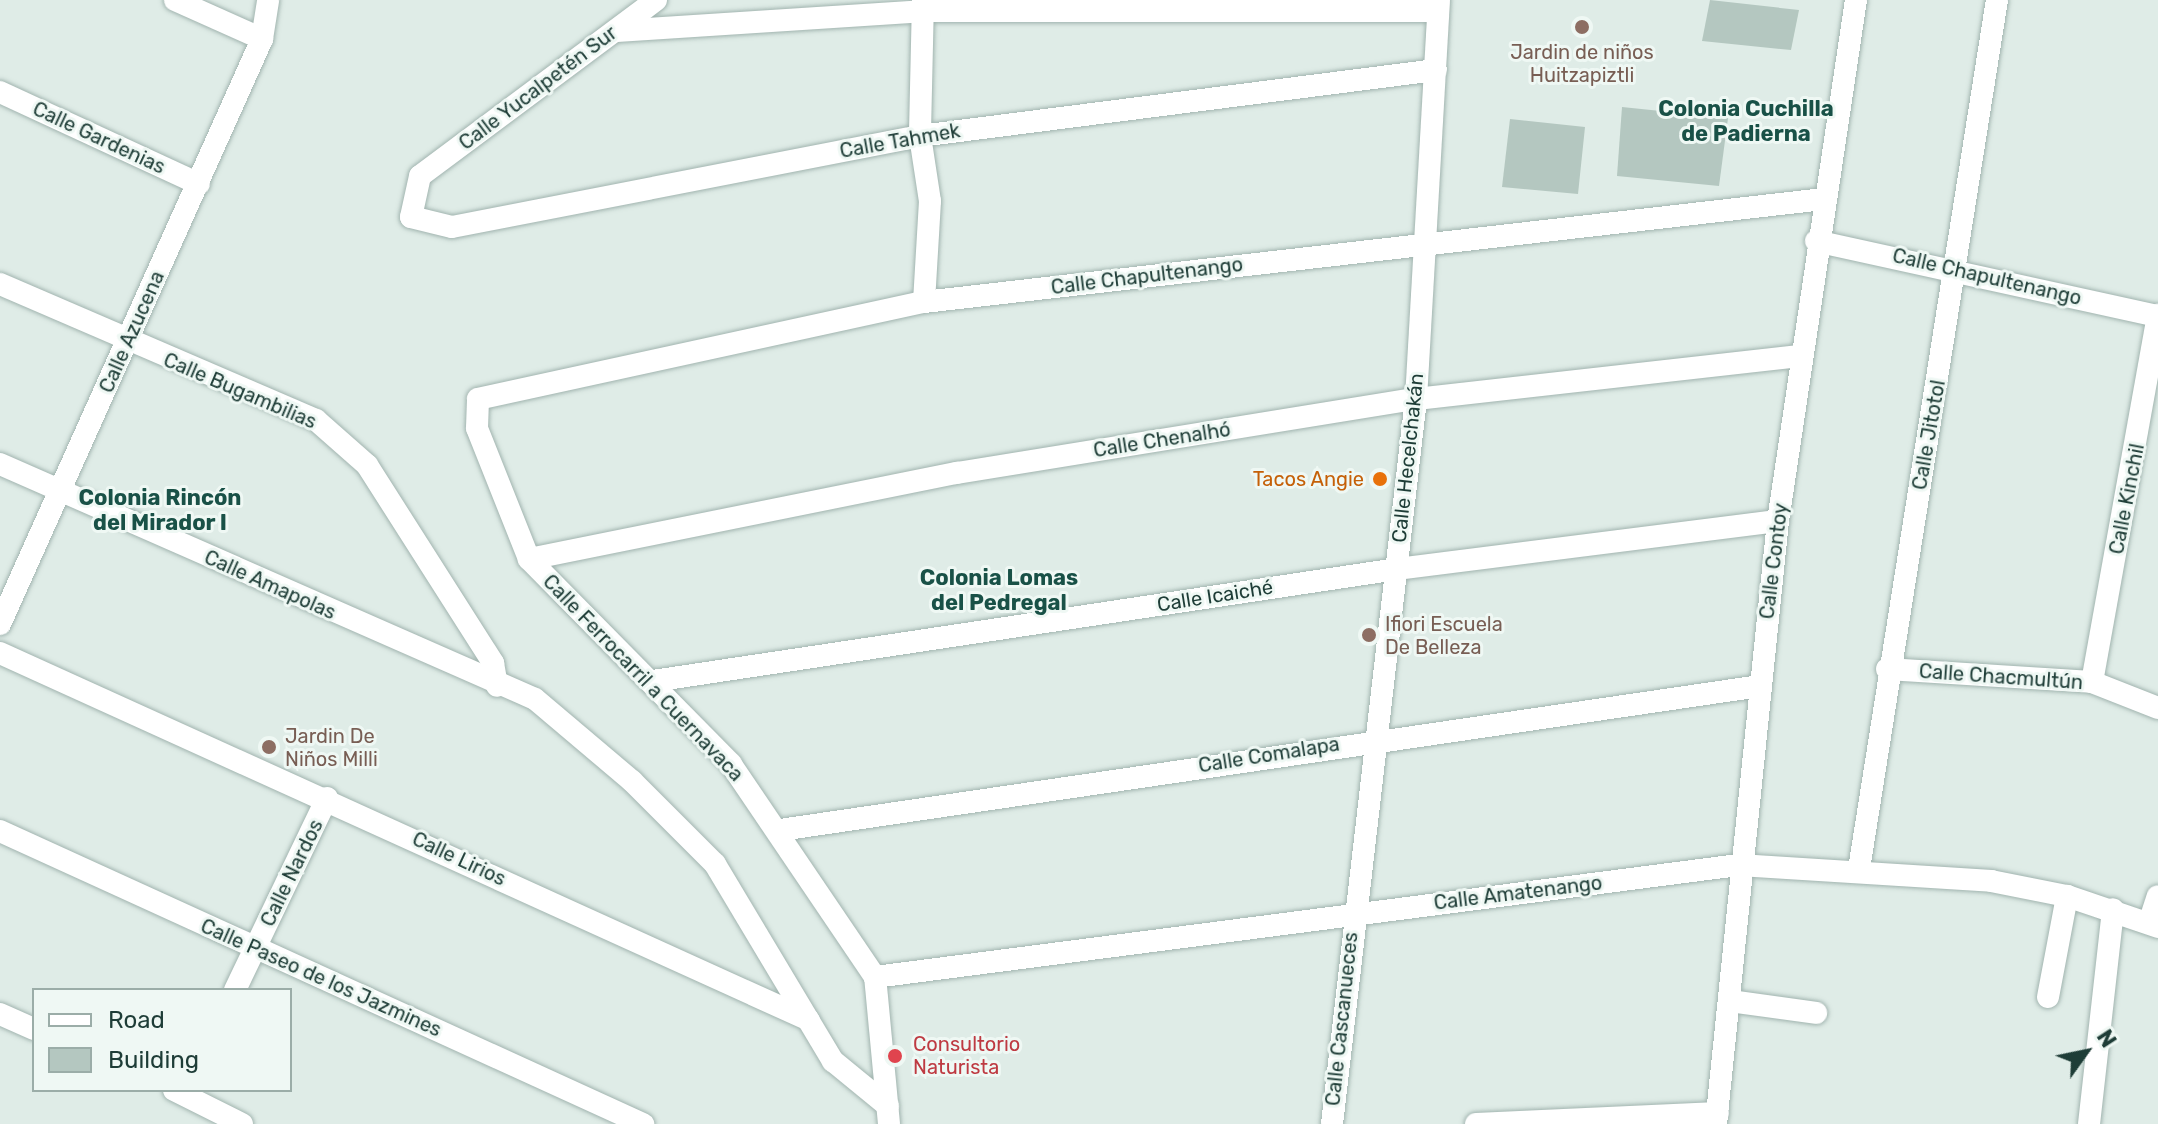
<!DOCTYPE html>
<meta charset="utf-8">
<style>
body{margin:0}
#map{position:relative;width:2158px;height:1124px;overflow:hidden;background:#dfece7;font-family:Rubik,sans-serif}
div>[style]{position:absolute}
.building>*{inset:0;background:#b4c7c0}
.roads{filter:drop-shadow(0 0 2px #a1b4af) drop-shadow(0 0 2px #a1b4af)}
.street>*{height:22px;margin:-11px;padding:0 11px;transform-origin:11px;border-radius:11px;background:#fff}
.dots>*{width:22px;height:22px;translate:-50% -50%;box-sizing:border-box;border:4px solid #eff8f4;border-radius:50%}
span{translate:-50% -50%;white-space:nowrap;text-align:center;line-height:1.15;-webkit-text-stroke:6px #eff8f4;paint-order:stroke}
.education-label{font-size:20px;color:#785e54}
.left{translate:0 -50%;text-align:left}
.street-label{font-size:20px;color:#1e3d37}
.food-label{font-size:20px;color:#c56008}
.right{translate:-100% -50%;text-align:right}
.health-label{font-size:20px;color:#be3a42}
.neighbourhood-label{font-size:22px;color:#195147;font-weight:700}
.legend{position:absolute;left:32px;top:988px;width:260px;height:104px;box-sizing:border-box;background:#eff8f4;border:2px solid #9bada8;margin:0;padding:10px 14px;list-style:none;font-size:24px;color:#1e3d37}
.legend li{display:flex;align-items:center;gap:16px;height:40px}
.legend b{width:40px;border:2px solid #9bada8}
.north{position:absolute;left:2046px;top:1012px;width:80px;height:80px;-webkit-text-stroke:6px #eff8f4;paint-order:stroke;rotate:57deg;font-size:22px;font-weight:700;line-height:32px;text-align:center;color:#1e3d37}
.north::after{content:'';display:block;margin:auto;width:28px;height:36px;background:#1e3d37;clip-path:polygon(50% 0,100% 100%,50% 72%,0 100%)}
</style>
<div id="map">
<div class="building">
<div style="clip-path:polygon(1710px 0,1799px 10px,1791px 50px,1702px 41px)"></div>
<div style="clip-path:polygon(1622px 107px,1728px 118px,1719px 186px,1617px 176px)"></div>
<div style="clip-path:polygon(1510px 119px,1585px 127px,1578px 194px,1502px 187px)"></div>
</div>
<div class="roads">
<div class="street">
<div style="left:175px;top:0;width:95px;rotate:24.1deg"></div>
<div style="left:656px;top:0;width:294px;rotate:143.3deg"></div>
<div style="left:420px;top:176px;width:42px;rotate:102.4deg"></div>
<div style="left:411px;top:217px;width:42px;rotate:13.7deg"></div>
<div style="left:452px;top:227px;width:477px;rotate:-11deg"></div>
<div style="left:920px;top:136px;width:520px;rotate:-7.29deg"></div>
<div style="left:923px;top:0;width:136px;rotate:91.3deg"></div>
<div style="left:920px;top:136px;width:66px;rotate:81.3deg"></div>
<div style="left:930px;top:201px;width:101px;rotate:93.4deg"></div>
<div style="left:616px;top:31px;width:307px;rotate:-3.7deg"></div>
<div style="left:922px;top:11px;width:515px"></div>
<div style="left:0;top:92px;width:219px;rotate:24.8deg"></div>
<div style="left:1816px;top:241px;width:350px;rotate:12.4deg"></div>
<div style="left:0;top:284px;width:344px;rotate:23.3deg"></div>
<div style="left:316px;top:420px;width:68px;rotate:41.4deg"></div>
<div style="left:367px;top:465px;width:235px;rotate:57.5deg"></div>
<div style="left:493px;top:663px;width:23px;rotate:80deg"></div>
<div style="left:0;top:464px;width:584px;rotate:23.71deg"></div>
<div style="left:535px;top:699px;width:127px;rotate:40.2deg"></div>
<div style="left:632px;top:781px;width:117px;rotate:45deg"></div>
<div style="left:715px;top:864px;width:230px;rotate:59.1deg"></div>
<div style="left:833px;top:1061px;width:71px;rotate:39.3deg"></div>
<div style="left:529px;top:559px;width:437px;rotate:-11.4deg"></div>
<div style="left:957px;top:473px;width:465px;rotate:-9.2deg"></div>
<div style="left:1416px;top:399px;width:386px;rotate:-6.4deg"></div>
<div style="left:0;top:624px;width:641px;rotate:-65.87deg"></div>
<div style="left:262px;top:39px;width:39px;rotate:-81deg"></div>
<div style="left:0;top:653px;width:888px;rotate:24.4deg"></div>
<div style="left:1887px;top:669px;width:205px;rotate:3.6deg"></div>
<div style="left:2092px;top:682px;width:71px;rotate:21.5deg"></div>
<div style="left:653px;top:681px;width:752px;rotate:-8.56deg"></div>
<div style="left:1397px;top:569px;width:384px;rotate:-7.2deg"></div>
<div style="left:2092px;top:682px;width:373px;rotate:-79.8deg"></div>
<div style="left:780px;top:830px;width:991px;rotate:-8.36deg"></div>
<div style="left:0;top:831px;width:707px;rotate:24.5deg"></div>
<div style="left:1859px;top:869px;width:880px;rotate:-80.98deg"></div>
<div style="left:2149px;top:923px;width:28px;rotate:-72deg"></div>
<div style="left:875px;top:977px;width:871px;rotate:-7.39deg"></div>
<div style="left:1739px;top:865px;width:253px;rotate:3.6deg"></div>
<div style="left:1991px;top:881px;width:77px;rotate:11.2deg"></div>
<div style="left:2067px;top:896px;width:96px;rotate:18.8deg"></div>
<div style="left:235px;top:990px;width:213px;rotate:-64.4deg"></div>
<div style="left:2048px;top:997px;width:103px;rotate:-79.3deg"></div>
<div style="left:1730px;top:1001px;width:87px;rotate:7.9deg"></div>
<div style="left:0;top:1014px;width:37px;rotate:24deg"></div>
<div style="left:174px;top:1090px;width:76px;rotate:26.6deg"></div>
<div style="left:889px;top:1124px;width:148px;rotate:-95.4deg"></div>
<div style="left:875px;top:977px;width:257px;rotate:-124.1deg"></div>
<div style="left:731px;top:764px;width:288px;rotate:-134.6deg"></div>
<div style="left:529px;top:559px;width:141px;rotate:-111.7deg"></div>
<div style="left:477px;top:428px;width:29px;rotate:-88deg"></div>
<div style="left:478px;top:399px;width:456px;rotate:-12.3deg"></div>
<div style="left:924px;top:302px;width:906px;rotate:-6.53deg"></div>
<div style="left:1332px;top:1124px;width:730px;rotate:-83.39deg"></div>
<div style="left:1416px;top:399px;width:400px;rotate:-86.7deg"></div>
<div style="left:1476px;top:1124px;width:242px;rotate:-2.6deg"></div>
<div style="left:1716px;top:1124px;width:606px;rotate:-84.13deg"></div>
<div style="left:1778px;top:521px;width:527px;rotate:-81.49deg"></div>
<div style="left:2089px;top:1124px;width:216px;rotate:-83.6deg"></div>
</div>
</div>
<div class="dots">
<div style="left:1582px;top:27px;background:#8d6e63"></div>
<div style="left:1380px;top:479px;background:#e8710a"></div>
<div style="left:1369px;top:635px;background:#8d6e63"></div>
<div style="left:269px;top:747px;background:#8d6e63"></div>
<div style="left:895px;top:1056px;background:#e0444e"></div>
</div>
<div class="education-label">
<span style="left:1582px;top:64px">Jardin de niños<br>Huitzapiztli</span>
<span class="left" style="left:1385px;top:636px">Ifiori Escuela<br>De Belleza</span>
<span class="left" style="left:285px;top:748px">Jardin De<br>Niños Milli</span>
</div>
<div class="street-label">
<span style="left:538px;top:88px;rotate:-37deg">Calle Yucalpetén Sur</span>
<span style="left:99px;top:138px;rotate:25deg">Calle Gardenias</span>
<span style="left:900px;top:141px;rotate:-10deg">Calle Tahmek</span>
<span style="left:1147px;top:276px;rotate:-7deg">Calle Chapultenango</span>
<span style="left:1987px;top:277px;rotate:13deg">Calle Chapultenango</span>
<span style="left:132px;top:332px;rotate:-66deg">Calle Azucena</span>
<span style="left:240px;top:391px;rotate:23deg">Calle Bugambilias</span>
<span style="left:1929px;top:435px;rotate:-80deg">Calle Jitotol</span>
<span style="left:1162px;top:440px;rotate:-9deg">Calle Chenalhó</span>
<span style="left:1408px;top:458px;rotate:-84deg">Calle Hecelchakán</span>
<span style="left:2127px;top:499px;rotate:-79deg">Calle Kinchil</span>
<span style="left:1774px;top:561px;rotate:-83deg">Calle Contoy</span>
<span style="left:270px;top:585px;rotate:24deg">Calle Amapolas</span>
<span style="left:1215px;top:596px;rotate:-9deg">Calle Icaiché</span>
<span style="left:2001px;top:677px;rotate:4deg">Calle Chacmultún</span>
<span style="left:643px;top:678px;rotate:46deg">Calle Ferrocarril a Cuernavaca</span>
<span style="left:1269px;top:755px;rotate:-9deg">Calle Comalapa</span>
<span style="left:459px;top:859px;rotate:25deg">Calle Lirios</span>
<span style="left:292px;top:873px;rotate:-64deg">Calle Nardos</span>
<span style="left:1518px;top:893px;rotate:-7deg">Calle Amatenango</span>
<span style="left:321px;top:978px;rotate:24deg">Calle Paseo de los Jazmines</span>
<span style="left:1342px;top:1019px;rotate:-84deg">Calle Cascanueces</span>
</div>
<div class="food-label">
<span class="right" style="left:1364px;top:479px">Tacos Angie</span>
</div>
<div class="health-label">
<span class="left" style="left:913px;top:1056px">Consultorio<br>Naturista</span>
</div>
<div class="neighbourhood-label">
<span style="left:1746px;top:121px">Colonia Cuchilla<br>de Padierna</span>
<span style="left:160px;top:510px">Colonia Rincón<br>del Mirador I</span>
<span style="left:999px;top:590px">Colonia Lomas<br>del Pedregal</span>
</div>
<ul class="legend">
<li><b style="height:10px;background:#fff"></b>Road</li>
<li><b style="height:22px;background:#b4c7c0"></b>Building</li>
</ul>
<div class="north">N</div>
</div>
